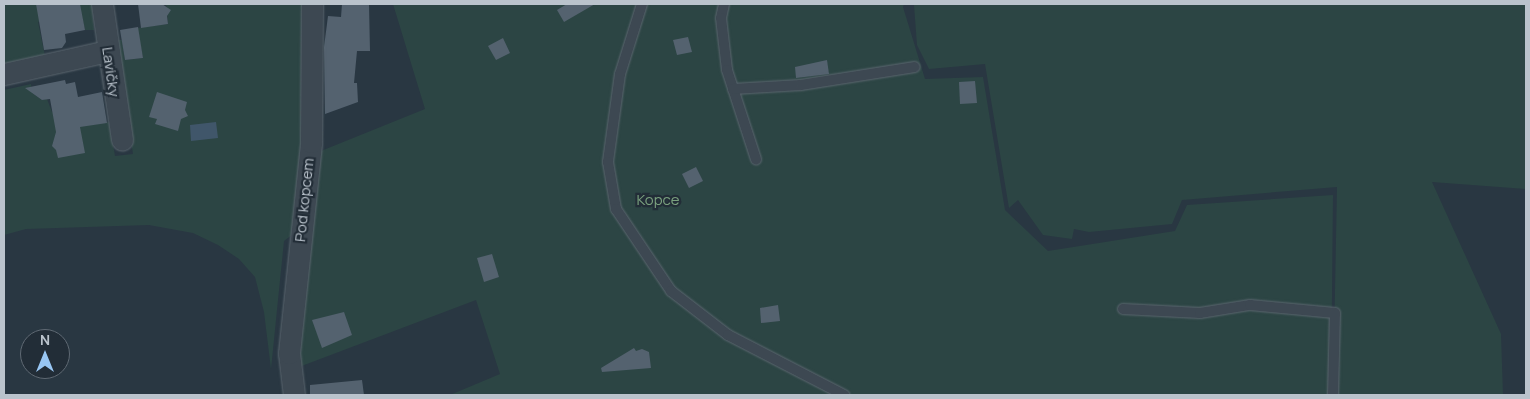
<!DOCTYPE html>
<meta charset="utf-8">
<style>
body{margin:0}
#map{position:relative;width:1530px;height:399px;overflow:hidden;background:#293742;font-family:Manrope,sans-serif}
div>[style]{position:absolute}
.green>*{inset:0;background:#2c4544}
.water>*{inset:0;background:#40566a}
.building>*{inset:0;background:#54626f}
.roads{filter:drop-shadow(0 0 1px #5b666f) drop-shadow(0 0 1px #5b666f)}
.lane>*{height:10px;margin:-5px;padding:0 5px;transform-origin:5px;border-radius:5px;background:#3d4852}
.street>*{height:21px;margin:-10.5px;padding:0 10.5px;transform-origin:10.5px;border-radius:10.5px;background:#3d4852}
span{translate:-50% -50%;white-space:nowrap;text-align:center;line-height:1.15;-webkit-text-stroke:4.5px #222d37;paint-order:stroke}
.street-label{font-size:15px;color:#bac3cc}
.park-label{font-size:15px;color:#7aa07e}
.frame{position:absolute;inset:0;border:5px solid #bac3cc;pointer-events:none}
.north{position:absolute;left:20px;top:329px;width:50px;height:50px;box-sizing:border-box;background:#222d37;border:1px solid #5f6973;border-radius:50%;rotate:0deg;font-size:14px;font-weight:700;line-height:20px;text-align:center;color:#bac3cc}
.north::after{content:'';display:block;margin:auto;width:18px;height:22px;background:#98c6f3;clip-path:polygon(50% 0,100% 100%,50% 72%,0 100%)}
</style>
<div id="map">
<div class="green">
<div style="clip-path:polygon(4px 4px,92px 4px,94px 30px,85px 30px,81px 13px,38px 22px,45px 56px,4px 65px)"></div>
<div style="clip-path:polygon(166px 4px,303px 4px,304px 150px,297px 231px,284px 241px,271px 369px,264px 312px,255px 277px,239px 259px,218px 245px,193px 233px,149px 225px,26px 229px,4px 235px,4px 90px,31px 84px,32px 93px,42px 100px,47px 99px,52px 112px,91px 125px,109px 122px,115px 156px,133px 154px,116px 40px,122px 40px,125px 60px,143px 58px,137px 28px,168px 24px)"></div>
<div style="clip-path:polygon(393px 4px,904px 4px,903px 7px,925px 79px,983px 77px,1005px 210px,1048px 251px,1175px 231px,1187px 205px,1333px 195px,1331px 395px,450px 395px,500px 374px,476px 300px,299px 367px,316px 153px,425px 109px)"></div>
<div style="clip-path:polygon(1526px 4px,1526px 189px,1432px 182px,1501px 334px,1503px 395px,1333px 395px,1337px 187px,1182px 200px,1172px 224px,1089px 232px,1074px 229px,1072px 239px,1043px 235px,1018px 200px,1009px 208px,985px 64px,929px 69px,917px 45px,914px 5px)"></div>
</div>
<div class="water">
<div style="clip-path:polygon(216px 122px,218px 138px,191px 141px,190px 125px)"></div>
</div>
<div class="building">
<div style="clip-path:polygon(36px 4px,80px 4px,85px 30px,65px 34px,66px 42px,62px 48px,44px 50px)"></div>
<div style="clip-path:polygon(138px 4px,162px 4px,171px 10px,167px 16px,168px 24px,141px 28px)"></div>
<div style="clip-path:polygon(342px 4px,369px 4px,370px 51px,357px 51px,354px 83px,357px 83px,358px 102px,325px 114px,324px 47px,328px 16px,341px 17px)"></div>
<div style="clip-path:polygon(567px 4px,595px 4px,564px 22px,557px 10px)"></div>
<div style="clip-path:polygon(138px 27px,143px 58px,125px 60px,120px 30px)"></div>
<div style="clip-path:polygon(688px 37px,692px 52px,677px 55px,673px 40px)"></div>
<div style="clip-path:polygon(503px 38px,510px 53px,496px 60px,488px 46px)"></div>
<div style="clip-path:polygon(827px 60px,829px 74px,796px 78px,795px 67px)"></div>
<div style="clip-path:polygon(65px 80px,66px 84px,75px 82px,78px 97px,102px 92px,107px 123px,80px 127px,85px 153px,58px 158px,56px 150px,52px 146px,56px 132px,50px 99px,42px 100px,25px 88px)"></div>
<div style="clip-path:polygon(975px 81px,977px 103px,960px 104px,959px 82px)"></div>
<div style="clip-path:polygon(157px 92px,187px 102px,185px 110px,188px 116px,181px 119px,178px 131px,155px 124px,157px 119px,149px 117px)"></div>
<div style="clip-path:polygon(696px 167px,703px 181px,689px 188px,682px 174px)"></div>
<div style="clip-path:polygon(492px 254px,499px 277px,484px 282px,477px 258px)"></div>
<div style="clip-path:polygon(778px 305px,780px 321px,761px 323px,760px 308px)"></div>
<div style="clip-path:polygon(344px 312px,352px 335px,322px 348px,312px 320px)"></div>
<div style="clip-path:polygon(634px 348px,636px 351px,642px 349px,649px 352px,651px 368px,602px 372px,601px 368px)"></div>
<div style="clip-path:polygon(362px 380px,364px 395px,310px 395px,310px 385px)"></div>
</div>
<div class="roads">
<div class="lane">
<div style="left:642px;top:4px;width:73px;rotate:107.4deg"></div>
<div style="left:620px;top:74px;width:89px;rotate:97.8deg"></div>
<div style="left:608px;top:162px;width:48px;rotate:80.3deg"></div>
<div style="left:616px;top:209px;width:99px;rotate:56.1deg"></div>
<div style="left:671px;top:291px;width:72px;rotate:37.7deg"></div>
<div style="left:728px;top:335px;width:131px;rotate:27.3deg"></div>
<div style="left:724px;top:4px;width:14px;rotate:102deg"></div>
<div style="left:721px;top:18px;width:52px;rotate:83.4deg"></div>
<div style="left:727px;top:70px;width:94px;rotate:72deg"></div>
<div style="left:733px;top:89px;width:68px;rotate:-3.4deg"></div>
<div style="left:801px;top:85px;width:115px;rotate:-9deg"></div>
<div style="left:1123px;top:309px;width:77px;rotate:3deg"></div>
<div style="left:1200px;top:313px;width:51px;rotate:-9.1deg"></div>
<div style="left:1250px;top:305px;width:85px;rotate:5.4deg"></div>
<div style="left:1335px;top:313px;width:82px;rotate:91.4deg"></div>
</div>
<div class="street">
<div style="left:102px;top:4px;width:137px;rotate:81.6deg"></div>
<div style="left:4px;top:74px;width:107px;rotate:-12.5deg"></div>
<div style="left:294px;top:395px;width:42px;rotate:-96.8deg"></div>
<div style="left:289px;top:353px;width:212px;rotate:-84deg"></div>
<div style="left:311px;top:142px;width:138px;rotate:-89.6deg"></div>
</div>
</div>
<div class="street-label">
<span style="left:111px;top:72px;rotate:82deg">Lavičky</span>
<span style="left:304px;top:200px;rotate:-84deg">Pod kopcem</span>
</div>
<div class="park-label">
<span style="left:658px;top:200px">Kopce</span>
</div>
<div class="frame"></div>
<div class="north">N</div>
</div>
